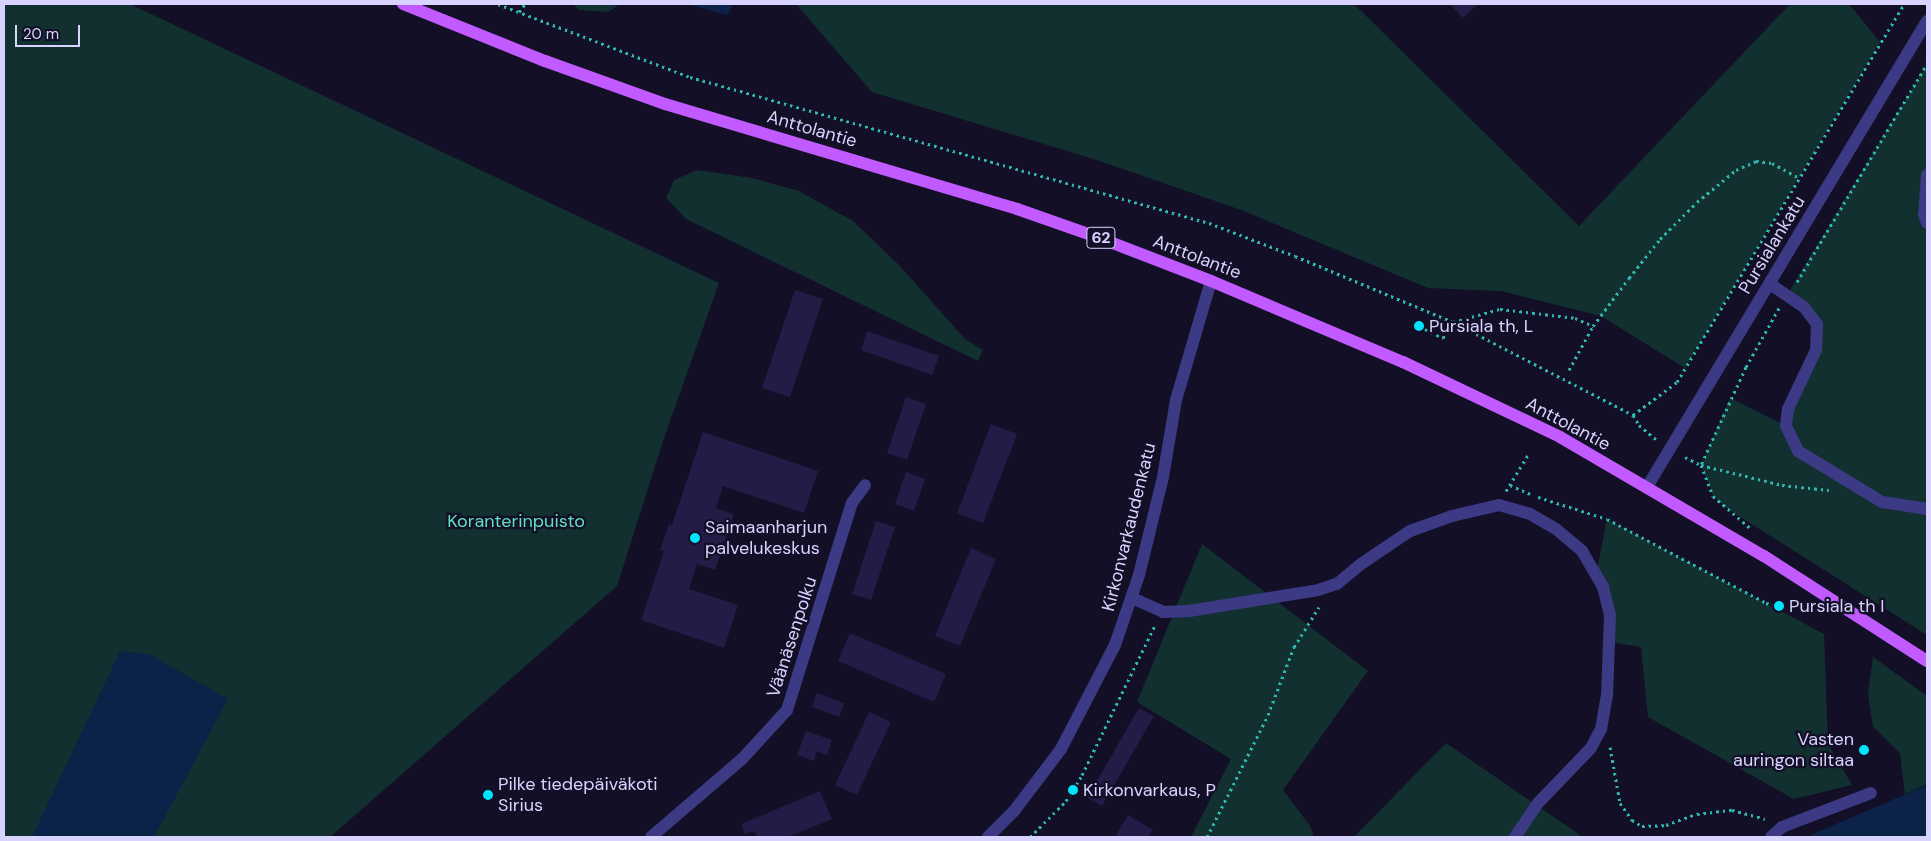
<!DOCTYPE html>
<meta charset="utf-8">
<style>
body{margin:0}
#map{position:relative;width:1931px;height:841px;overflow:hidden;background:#130f26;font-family:"DM Sans",sans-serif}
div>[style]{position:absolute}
.green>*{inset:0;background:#12302f}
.water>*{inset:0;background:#0c2248}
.building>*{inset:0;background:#241b47}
.path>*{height:3px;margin-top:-1.5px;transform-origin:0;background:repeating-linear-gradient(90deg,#2fb8b0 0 2.5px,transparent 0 6.5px)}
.minor>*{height:12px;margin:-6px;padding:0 6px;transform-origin:6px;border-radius:6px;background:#3d3a85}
.major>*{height:12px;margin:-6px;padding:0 6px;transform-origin:6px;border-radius:6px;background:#c25bff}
.dots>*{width:14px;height:14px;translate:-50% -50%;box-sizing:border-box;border:2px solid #130f26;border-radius:50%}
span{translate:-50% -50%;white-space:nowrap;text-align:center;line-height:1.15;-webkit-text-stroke:4.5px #130f26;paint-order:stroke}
.shield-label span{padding:1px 4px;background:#130f26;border:1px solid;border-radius:4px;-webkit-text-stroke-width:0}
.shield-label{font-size:16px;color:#d9d4ff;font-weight:700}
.street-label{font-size:18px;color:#d9d4ff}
.poi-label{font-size:18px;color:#d9d4ff}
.left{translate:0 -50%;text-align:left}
.right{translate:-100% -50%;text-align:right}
.park-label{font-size:18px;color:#5fe0c0}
.frame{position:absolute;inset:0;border:5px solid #d9d4ff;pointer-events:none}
.scale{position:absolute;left:15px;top:25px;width:65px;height:22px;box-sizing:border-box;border:2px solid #d9d4ff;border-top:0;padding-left:6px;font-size:15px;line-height:18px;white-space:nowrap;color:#d9d4ff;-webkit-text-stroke:4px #130f26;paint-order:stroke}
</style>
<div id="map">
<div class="green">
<div style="clip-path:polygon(4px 4px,130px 4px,719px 283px,664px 438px,617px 586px,330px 837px,4px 837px)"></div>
<div style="clip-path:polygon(573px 4px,620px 4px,608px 12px,579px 10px)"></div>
<div style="clip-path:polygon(796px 4px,1354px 4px,1579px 226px,1790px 4px,1849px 4px,1880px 42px,1685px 368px,1601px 316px,1501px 291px,1428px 288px,1244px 211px,1100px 161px,872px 92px)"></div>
<div style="clip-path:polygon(1927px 64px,1927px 635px,1726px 508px,1713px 496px,1701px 465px,1730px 398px,1786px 426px,1816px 350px,1817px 325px,1788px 293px)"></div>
<div style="clip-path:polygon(697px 170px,752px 178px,799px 191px,853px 221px,898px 264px,966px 340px,983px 350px,978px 361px,686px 219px,666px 198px,674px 180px)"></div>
<div style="clip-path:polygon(1607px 519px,1824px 634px,1828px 744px,1852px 785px,1794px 799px,1648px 717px,1641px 647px,1609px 642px,1596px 575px)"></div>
<div style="clip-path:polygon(1202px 544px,1368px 671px,1283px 790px,1310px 826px,1314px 837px,1191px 837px,1231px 759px,1137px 702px)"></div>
<div style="clip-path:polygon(1873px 657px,1927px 696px,1927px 784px,1905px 794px,1900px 753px,1873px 727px,1868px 694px)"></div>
<div style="clip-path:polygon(1446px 743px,1583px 837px,1354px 837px)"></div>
</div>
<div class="water">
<div style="clip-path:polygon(686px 4px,734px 4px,727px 15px)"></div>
<div style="clip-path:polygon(120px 651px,149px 654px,228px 699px,154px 837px,32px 837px)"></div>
<div style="clip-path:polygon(1927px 785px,1927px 837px,1808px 837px,1815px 833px)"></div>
</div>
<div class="building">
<div style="clip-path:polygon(1450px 4px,1478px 4px,1463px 18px)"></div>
<div style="clip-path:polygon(795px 290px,823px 299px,790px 397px,762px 388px)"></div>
<div style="clip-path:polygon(867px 331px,939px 356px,932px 375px,861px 350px)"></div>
<div style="clip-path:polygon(906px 397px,926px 404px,907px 460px,887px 453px)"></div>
<div style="clip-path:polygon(991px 424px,1017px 434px,983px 523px,957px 513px)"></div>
<div style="clip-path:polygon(703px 432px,818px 471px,804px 513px,723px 486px,716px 508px,734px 514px,715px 570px,697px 564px,689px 589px,738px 605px,724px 648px,641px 620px,664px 551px,660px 550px,669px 524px,672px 525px)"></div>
<div style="clip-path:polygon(906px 472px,925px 479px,914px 511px,895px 504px)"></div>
<div style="clip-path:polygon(876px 521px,895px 527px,871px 600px,852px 594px)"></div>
<div style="clip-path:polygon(971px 548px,996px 559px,960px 646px,935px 636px)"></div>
<div style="clip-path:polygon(850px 633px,946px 674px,934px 702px,838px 661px)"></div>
<div style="clip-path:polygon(817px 693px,844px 703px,839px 717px,812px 707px)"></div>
<div style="clip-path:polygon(1139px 708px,1154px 716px,1102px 806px,1087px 798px)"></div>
<div style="clip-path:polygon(869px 712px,891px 722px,857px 795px,835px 785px)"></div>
<div style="clip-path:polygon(806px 731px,832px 740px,827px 755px,817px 751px,814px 761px,797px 755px)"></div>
<div style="clip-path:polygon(820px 791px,832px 819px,788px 837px,757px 837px,754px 831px,745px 834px,741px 824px)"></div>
<div style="clip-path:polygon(1128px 815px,1153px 830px,1148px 837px,1115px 837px)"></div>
</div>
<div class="path">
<div style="left:498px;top:4px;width:205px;rotate:20.8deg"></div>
<div style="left:690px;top:77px;width:539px;rotate:15.71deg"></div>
<div style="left:1209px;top:223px;width:92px;rotate:21deg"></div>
<div style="left:1295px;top:256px;width:171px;rotate:22.7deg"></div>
<div style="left:1453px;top:322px;width:203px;rotate:27.3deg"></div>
<div style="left:1633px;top:415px;width:12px;rotate:59deg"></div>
<div style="left:1639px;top:425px;width:23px;rotate:40deg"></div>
<div style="left:519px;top:12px;width:10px;rotate:-53deg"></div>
<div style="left:1797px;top:282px;width:254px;rotate:-59.2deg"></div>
<div style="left:1779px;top:308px;width:68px;rotate:119.2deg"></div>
<div style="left:1746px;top:367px;width:108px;rotate:114.7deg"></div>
<div style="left:1701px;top:465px;width:83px;rotate:13.9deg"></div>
<div style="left:1782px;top:485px;width:47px;rotate:6.1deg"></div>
<div style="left:1419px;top:326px;width:27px;rotate:27deg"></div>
<div style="left:1443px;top:338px;width:19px;rotate:-58deg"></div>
<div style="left:1453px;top:322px;width:49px;rotate:-15.5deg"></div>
<div style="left:1500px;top:309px;width:76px;rotate:6.8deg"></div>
<div style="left:1575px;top:318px;width:20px;rotate:24deg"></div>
<div style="left:1569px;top:370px;width:50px;rotate:-61.4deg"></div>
<div style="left:1593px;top:326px;width:60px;rotate:-53.1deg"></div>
<div style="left:1629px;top:278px;width:50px;rotate:-51.5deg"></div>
<div style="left:1660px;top:239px;width:52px;rotate:-45deg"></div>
<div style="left:1697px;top:202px;width:50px;rotate:-39.4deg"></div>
<div style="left:1736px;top:170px;width:22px;rotate:-24deg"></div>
<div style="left:1756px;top:161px;width:16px;rotate:7deg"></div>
<div style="left:1772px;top:163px;width:29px;rotate:29deg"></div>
<div style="left:1633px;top:415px;width:55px;rotate:-36.9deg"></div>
<div style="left:1677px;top:382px;width:441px;rotate:-59deg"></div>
<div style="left:1685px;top:457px;width:18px;rotate:27deg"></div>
<div style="left:1701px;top:465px;width:33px;rotate:69deg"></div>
<div style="left:1713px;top:496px;width:48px;rotate:40.7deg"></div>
<div style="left:1510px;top:485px;width:22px;rotate:24deg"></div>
<div style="left:1506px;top:491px;width:42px;rotate:-58.6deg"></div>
<div style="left:1538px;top:497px;width:72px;rotate:17.7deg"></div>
<div style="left:1607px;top:519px;width:180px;rotate:27.8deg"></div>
<div style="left:1766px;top:603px;width:13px;rotate:13deg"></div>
<div style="left:1610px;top:747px;width:57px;rotate:79.9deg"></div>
<div style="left:1620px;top:803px;width:21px;rotate:55deg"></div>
<div style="left:1632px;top:820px;width:12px;rotate:31deg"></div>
<div style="left:1642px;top:826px;width:24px;rotate:-2deg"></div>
<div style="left:1666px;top:825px;width:33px;rotate:-20deg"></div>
<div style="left:1697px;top:814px;width:35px;rotate:-7deg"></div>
<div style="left:1732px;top:810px;width:34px;rotate:15deg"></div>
<div style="left:954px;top:837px;width:3px"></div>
<div style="left:1030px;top:837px;width:51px;rotate:-45deg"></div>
<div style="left:1066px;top:801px;width:31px;rotate:-58deg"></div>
<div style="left:1082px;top:775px;width:167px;rotate:-64deg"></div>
<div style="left:1207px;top:837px;width:136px;rotate:-63.4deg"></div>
<div style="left:1268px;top:715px;width:73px;rotate:-69.1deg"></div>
<div style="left:1294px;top:647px;width:47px;rotate:-58deg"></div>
</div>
<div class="minor">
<div style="left:1927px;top:175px;width:39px;rotate:94deg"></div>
<div style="left:1924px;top:214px;width:9px;rotate:72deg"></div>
<div style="left:1770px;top:284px;width:41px;rotate:34.1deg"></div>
<div style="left:1804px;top:307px;width:21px;rotate:53deg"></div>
<div style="left:1817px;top:324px;width:26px;rotate:92deg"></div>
<div style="left:1816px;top:350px;width:65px;rotate:115.4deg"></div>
<div style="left:1788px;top:409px;width:17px;rotate:97deg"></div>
<div style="left:1786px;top:426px;width:28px;rotate:64deg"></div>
<div style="left:1798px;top:451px;width:98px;rotate:31.3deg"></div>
<div style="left:1882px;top:502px;width:46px;rotate:8.8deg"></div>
<div style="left:1647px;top:487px;width:544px;rotate:-59deg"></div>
<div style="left:1132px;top:598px;width:34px;rotate:24deg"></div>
<div style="left:1163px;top:612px;width:26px;rotate:-2deg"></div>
<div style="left:1189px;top:611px;width:131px;rotate:-9.2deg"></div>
<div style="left:1318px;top:590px;width:20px;rotate:-18deg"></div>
<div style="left:1337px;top:584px;width:31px;rotate:-40deg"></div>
<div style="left:1361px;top:564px;width:59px;rotate:-34deg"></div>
<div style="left:1410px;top:531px;width:45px;rotate:-19.7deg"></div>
<div style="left:1452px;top:516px;width:48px;rotate:-13.2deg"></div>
<div style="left:1499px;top:505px;width:32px;rotate:16deg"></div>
<div style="left:1530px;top:514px;width:30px;rotate:30deg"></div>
<div style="left:1556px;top:529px;width:34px;rotate:40deg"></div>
<div style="left:1582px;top:551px;width:42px;rotate:59.7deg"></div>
<div style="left:1603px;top:587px;width:29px;rotate:76deg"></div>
<div style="left:1610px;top:615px;width:80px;rotate:92.1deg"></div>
<div style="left:1607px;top:695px;width:35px;rotate:100deg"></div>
<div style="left:1601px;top:729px;width:21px;rotate:118deg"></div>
<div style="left:1591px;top:748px;width:76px;rotate:133.9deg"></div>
<div style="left:1538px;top:803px;width:41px;rotate:124.1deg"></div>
<div style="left:651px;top:837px;width:120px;rotate:-40.6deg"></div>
<div style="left:742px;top:759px;width:67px;rotate:-47.4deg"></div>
<div style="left:787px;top:710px;width:217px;rotate:-72.6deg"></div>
<div style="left:852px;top:503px;width:22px;rotate:-54deg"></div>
<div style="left:988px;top:837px;width:37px;rotate:-45deg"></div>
<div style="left:1014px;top:811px;width:78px;rotate:-52.8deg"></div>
<div style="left:1061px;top:749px;width:117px;rotate:-62.6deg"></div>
<div style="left:1115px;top:645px;width:74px;rotate:-71.1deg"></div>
<div style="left:1139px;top:575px;width:101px;rotate:-76.2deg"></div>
<div style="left:1163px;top:477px;width:78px;rotate:-80.4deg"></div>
<div style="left:1176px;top:400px;width:124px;rotate:-73.6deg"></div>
<div style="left:1771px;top:837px;width:15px;rotate:-42deg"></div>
<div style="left:1782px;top:827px;width:95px;rotate:-20.9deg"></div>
</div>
<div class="major">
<div style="left:403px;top:4px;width:153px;rotate:21.9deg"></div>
<div style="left:545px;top:61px;width:127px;rotate:19.7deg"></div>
<div style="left:665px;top:104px;width:367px;rotate:16.6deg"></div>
<div style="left:1017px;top:209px;width:85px;rotate:19.3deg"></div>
<div style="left:1097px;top:237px;width:122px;rotate:21.1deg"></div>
<div style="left:1211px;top:281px;width:208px;rotate:22.9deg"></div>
<div style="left:1403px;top:362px;width:174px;rotate:25.5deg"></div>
<div style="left:1560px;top:437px;width:236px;rotate:30.3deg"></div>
<div style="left:1764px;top:556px;width:194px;rotate:32.8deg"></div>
</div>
<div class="dots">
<div style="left:1419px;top:326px;background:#00e5ff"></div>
<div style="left:695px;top:538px;background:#00e5ff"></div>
<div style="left:1779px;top:606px;background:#00e5ff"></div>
<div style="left:1864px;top:750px;background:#00e5ff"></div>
<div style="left:1073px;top:790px;background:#00e5ff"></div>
<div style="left:488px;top:795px;background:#00e5ff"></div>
</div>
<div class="shield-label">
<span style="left:1101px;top:238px">62</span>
</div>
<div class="street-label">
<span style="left:812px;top:129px;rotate:16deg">Anttolantie</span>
<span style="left:1772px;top:245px;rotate:-59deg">Pursialankatu</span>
<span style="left:1197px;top:257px;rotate:21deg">Anttolantie</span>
<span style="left:1568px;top:424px;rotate:28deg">Anttolantie</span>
<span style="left:1129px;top:527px;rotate:-76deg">Kirkonvarkaudenkatu</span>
<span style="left:792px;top:637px;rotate:-72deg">Väänäsenpolku</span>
</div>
<div class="poi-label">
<span class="left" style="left:1429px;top:326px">Pursiala th, L</span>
<span class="left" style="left:705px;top:538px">Saimaanharjun<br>palvelukeskus</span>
<span class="left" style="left:1789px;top:606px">Pursiala th I</span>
<span class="right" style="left:1854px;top:750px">Vasten<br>auringon siltaa</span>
<span class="left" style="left:498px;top:795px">Pilke tiedepäiväkoti<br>Sirius</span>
<span class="left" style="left:1083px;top:790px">Kirkonvarkaus, P</span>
</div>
<div class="park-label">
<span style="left:516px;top:521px">Koranterinpuisto</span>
</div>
<div class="frame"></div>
<div class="scale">20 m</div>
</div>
